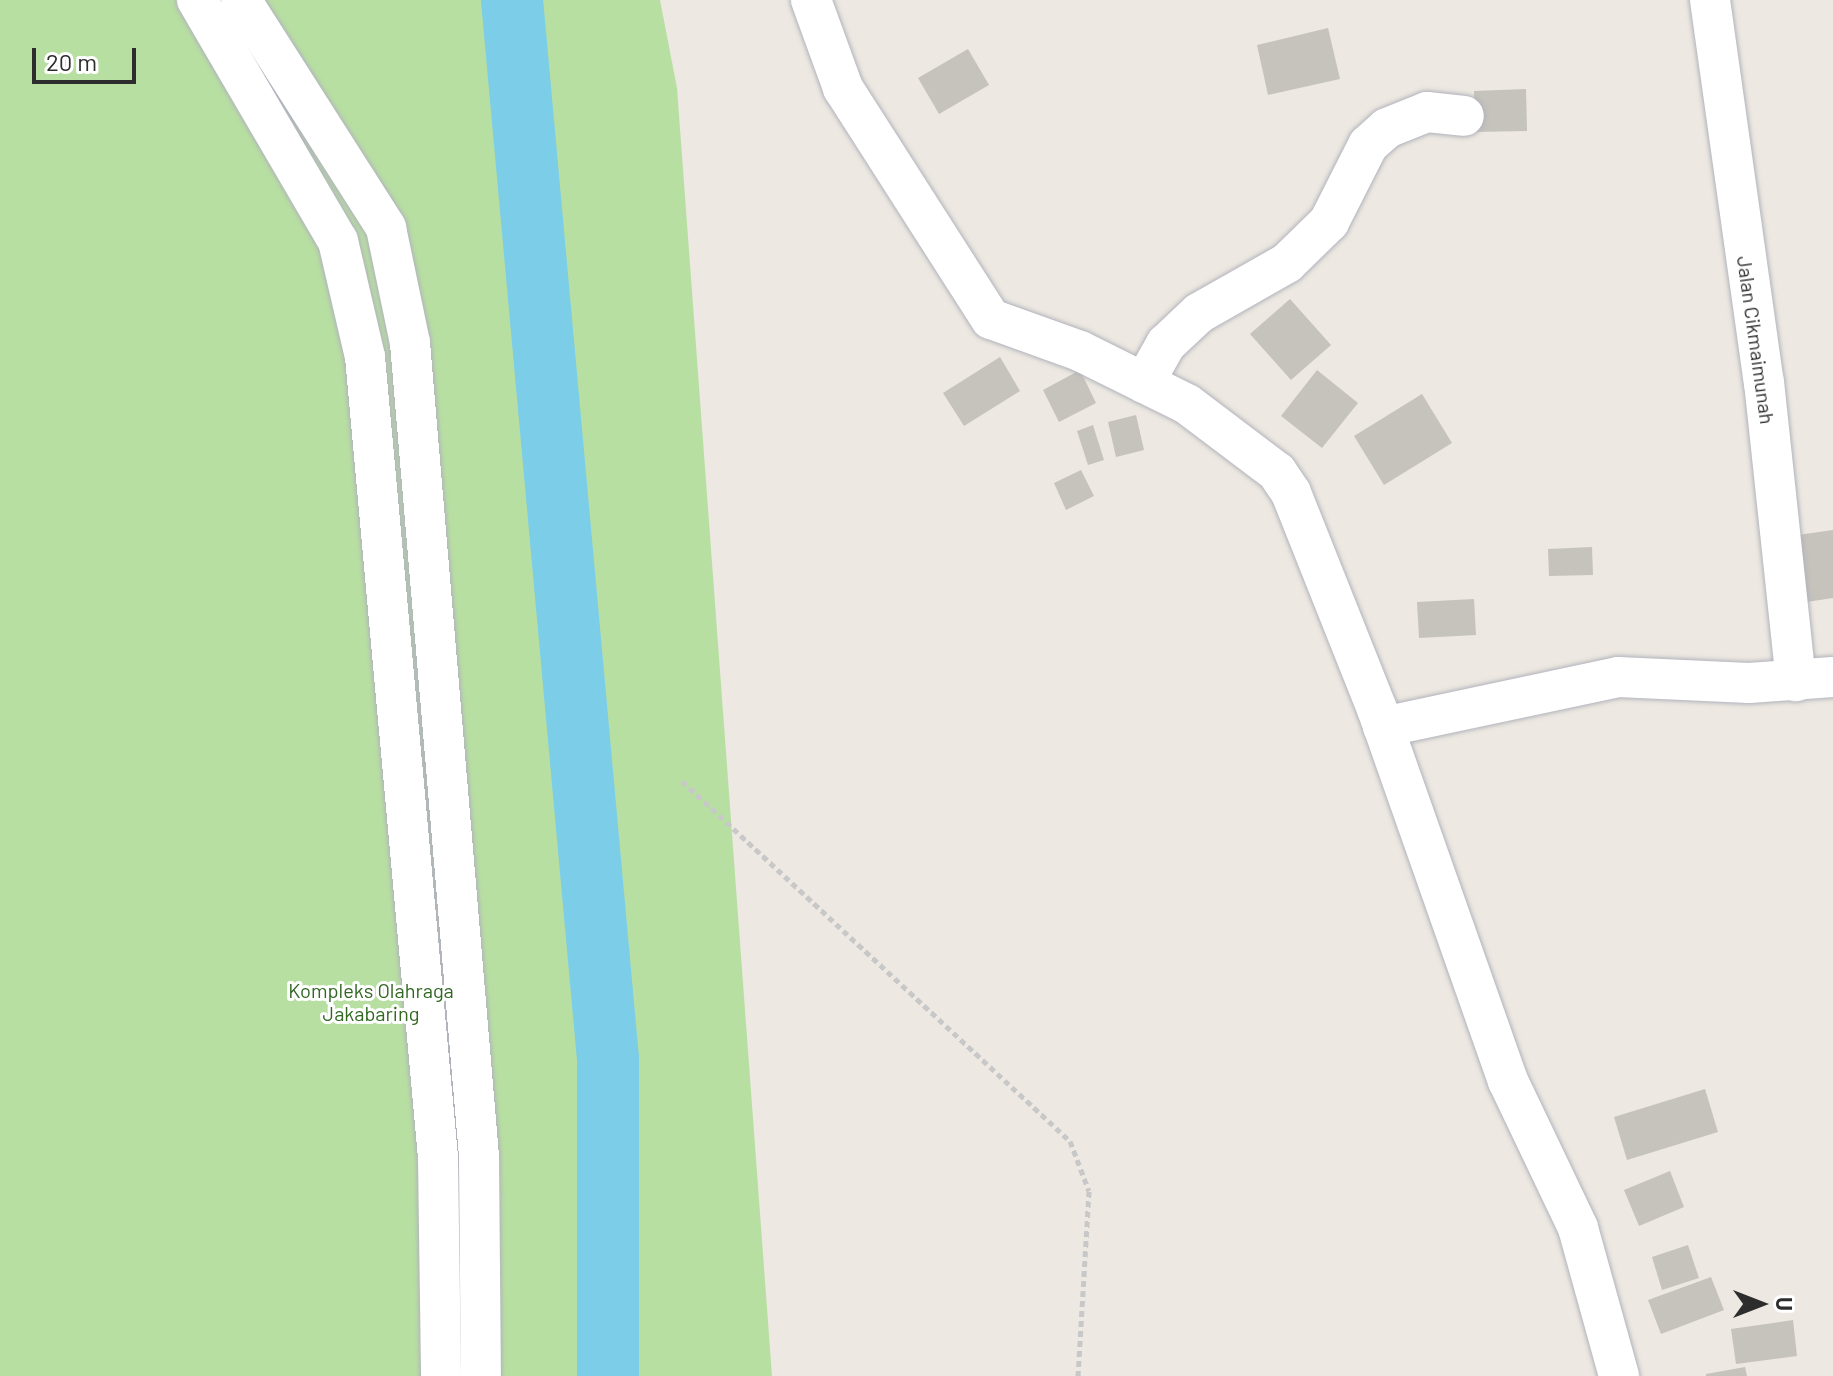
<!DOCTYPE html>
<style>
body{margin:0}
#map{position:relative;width:1833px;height:1376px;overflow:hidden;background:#ede8e1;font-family:Barlow,sans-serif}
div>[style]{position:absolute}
.green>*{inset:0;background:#b8dfa2}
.river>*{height:62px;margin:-31px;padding:0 31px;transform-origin:31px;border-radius:31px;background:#7ccde7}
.building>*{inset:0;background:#c6c2bc}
.path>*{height:5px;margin-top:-2.5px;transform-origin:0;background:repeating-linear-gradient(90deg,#c8c8c8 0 6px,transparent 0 10px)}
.roads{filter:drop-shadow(0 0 2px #b1b3bc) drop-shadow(0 0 2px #b1b3bc)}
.minor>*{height:40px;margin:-20px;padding:0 20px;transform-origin:20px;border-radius:20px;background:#fff}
span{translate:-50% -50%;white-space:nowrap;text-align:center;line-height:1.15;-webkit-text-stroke:6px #fff;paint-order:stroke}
.street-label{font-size:20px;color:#2d2d2d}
.park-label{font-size:20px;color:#316721}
.north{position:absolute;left:1721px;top:1264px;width:80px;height:80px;-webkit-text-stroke:6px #fff;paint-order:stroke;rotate:90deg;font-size:22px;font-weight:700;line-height:32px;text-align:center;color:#2d2d2d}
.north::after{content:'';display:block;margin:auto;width:28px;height:36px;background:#2d2d2d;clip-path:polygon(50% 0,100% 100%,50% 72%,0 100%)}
.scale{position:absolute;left:32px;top:48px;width:104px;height:36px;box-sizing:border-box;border:4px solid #2d2d2d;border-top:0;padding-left:10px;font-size:24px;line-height:28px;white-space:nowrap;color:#2d2d2d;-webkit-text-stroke:6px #fff;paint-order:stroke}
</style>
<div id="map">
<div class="green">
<div style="clip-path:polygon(0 0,660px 0,677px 88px,772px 1376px,0 1376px)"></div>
</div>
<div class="river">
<div style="left:512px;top:0;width:1063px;rotate:84.82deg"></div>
<div style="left:608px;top:1059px;width:317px;rotate:90deg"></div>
</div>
<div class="building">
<div style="clip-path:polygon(1328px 28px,1340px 79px,1268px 95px,1257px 45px)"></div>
<div style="clip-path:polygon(968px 49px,989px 85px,939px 114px,918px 78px)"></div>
<div style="clip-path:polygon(1526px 89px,1527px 131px,1475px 132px,1474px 91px)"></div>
<div style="clip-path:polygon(1290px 299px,1331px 345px,1291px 380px,1250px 334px)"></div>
<div style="clip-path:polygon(1000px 357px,1020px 391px,964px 426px,943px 393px)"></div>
<div style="clip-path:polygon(1080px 370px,1096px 403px,1059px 422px,1043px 390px)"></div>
<div style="clip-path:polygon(1317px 370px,1358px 403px,1322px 448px,1281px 416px)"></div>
<div style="clip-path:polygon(1422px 394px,1452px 443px,1384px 485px,1354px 436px)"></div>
<div style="clip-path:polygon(1136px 415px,1144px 450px,1116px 457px,1108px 422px)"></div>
<div style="clip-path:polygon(1093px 425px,1104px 460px,1088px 465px,1077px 431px)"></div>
<div style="clip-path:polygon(1081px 470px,1094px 496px,1066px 510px,1054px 483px)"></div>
<div style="clip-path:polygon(1833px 530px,1833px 598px,1800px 603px,1791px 536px)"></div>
<div style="clip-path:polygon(1592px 547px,1593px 575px,1549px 576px,1548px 549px)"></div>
<div style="clip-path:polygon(1474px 599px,1476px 635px,1419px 638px,1417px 602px)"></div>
<div style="clip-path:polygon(1705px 1089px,1718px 1132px,1627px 1160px,1614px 1117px)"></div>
<div style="clip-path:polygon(1670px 1171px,1684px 1207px,1639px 1226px,1624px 1190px)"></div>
<div style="clip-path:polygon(1688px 1245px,1699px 1278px,1662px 1290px,1652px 1257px)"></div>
<div style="clip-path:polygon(1711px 1277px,1724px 1310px,1661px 1334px,1648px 1300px)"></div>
<div style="clip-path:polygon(1793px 1320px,1797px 1356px,1736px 1364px,1731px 1329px)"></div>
<div style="clip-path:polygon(1745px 1367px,1747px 1376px,1706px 1376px,1706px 1374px)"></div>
</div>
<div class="path">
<div style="left:682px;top:781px;width:529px;rotate:42.86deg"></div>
<div style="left:1070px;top:1141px;width:53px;rotate:69.2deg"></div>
<div style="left:1089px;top:1191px;width:185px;rotate:93.4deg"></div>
</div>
<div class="roads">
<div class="minor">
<div style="left:197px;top:0;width:279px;rotate:59.7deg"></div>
<div style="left:338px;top:241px;width:119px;rotate:76.9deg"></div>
<div style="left:365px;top:357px;width:804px;rotate:84.79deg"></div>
<div style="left:438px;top:1158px;width:218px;rotate:89.2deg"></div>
<div style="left:241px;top:0;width:270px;rotate:57.5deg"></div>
<div style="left:386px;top:228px;width:117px;rotate:78.2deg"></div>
<div style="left:410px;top:343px;width:817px;rotate:85.15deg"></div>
<div style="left:479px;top:1157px;width:219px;rotate:89.5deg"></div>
<div style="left:811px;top:0;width:94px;rotate:70deg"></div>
<div style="left:843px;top:88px;width:274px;rotate:57.4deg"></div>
<div style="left:991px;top:319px;width:95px;rotate:19.8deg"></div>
<div style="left:1080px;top:351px;width:119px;rotate:26.4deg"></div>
<div style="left:1187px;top:404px;width:113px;rotate:37.1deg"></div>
<div style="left:1277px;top:472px;width:25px;rotate:56deg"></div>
<div style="left:1291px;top:493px;width:232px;rotate:68.3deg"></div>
<div style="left:1377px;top:709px;width:394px;rotate:70.6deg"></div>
<div style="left:1508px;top:1081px;width:163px;rotate:64.5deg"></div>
<div style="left:1578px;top:1228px;width:154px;rotate:74.5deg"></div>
<div style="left:1710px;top:0;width:386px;rotate:82deg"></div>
<div style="left:1764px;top:382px;width:301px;rotate:83.9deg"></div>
<div style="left:1144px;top:383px;width:45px;rotate:-60.6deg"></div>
<div style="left:1166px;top:344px;width:45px;rotate:-43.2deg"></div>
<div style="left:1199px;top:313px;width:101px;rotate:-29.6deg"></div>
<div style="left:1287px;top:263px;width:59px;rotate:-44.3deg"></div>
<div style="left:1329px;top:222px;width:86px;rotate:-63.1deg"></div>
<div style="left:1368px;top:145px;width:25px;rotate:-42deg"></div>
<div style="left:1387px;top:128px;width:43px;rotate:-21.8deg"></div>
<div style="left:1427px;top:112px;width:37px;rotate:6deg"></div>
<div style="left:1383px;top:727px;width:240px;rotate:-12deg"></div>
<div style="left:1618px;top:677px;width:131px;rotate:2.6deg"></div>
<div style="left:1749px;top:683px;width:84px;rotate:-4.1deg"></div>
</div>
</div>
<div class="street-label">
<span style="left:1756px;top:340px;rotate:82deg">Jalan Cikmaimunah</span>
</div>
<div class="park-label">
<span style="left:371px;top:1002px">Kompleks Olahraga<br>Jakabaring</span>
</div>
<div class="north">U</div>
<div class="scale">20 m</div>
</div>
